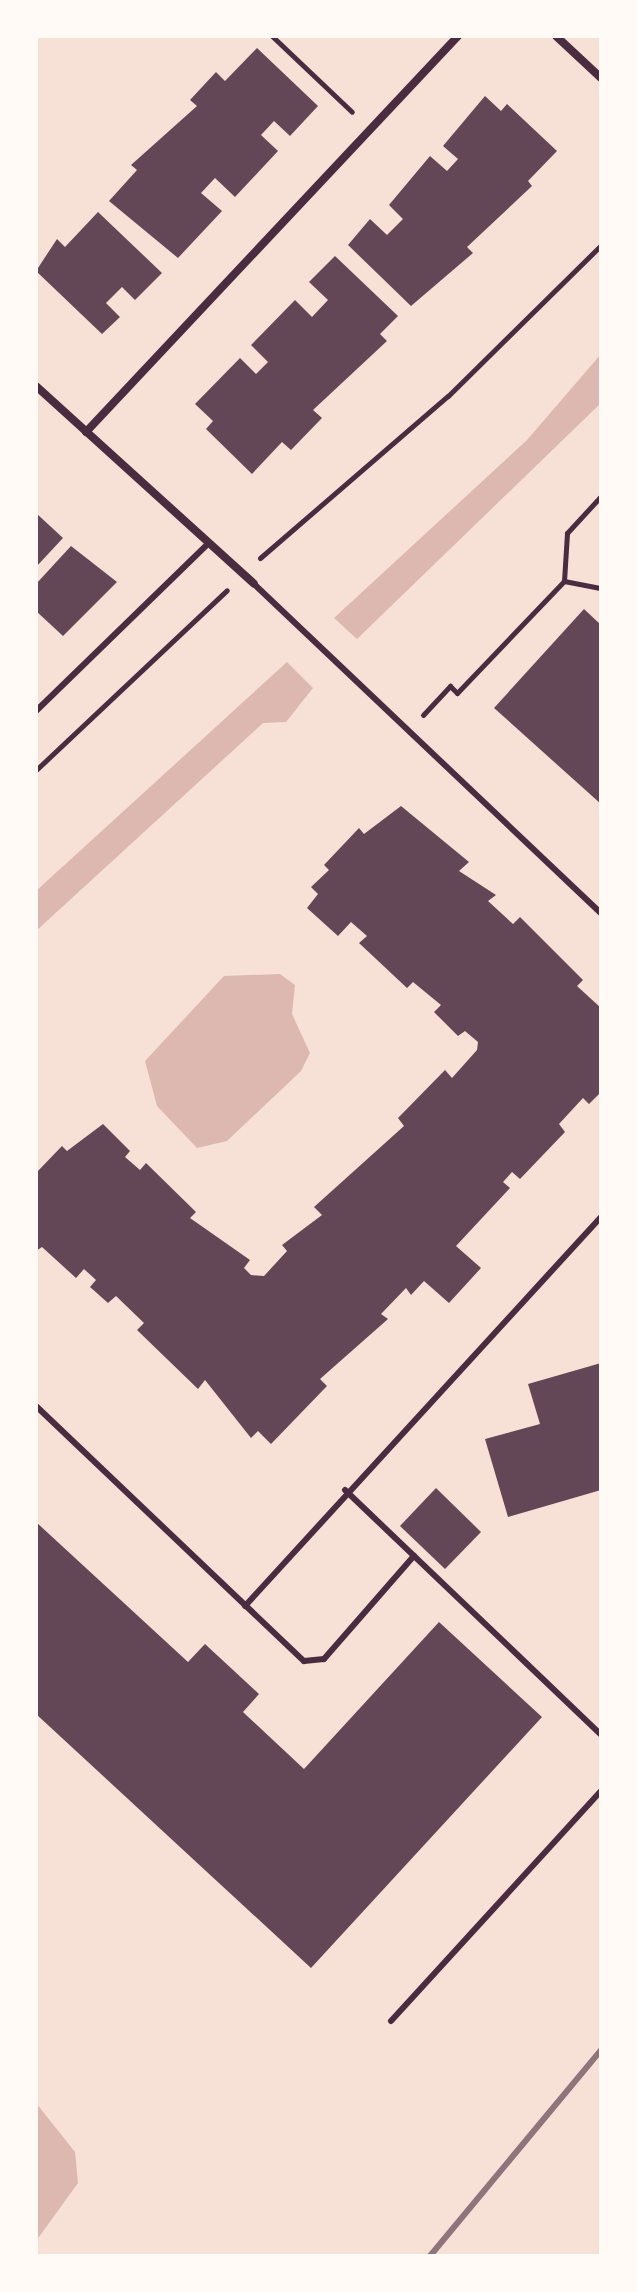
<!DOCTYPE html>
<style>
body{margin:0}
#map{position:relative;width:637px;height:2292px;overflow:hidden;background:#f7e1d7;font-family:"Nunito Sans",sans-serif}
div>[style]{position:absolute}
.water>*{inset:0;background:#dcb8b0}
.building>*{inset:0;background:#644757}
.path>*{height:5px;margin:-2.5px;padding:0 2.5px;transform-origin:2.5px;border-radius:2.5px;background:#4a2c40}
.service>*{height:6px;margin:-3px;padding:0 3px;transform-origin:3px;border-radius:3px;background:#4a2c40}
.minor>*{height:8px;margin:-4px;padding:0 4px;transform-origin:4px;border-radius:4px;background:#4a2c40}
.rail>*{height:6px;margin:-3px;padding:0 3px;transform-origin:3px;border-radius:3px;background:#8f747c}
span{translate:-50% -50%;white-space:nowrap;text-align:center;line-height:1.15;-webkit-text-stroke:8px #fffaf5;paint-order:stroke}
.frame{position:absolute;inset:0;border:38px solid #fffaf5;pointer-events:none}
</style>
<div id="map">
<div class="water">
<div style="clip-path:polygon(601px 354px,601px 403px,357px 639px,334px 618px,527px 440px)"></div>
<div style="clip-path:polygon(287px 662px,313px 688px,286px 722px,263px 723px,36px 931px,36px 891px)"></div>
<div style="clip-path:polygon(280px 974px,295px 985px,292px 1014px,310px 1053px,301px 1071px,227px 1141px,197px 1148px,157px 1106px,145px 1061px,224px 976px)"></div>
<div style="clip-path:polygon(36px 2103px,75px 2152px,78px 2183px,36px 2241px)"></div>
</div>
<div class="building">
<div style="clip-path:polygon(257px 48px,318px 106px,290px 136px,274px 121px,261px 135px,278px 151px,235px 197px,215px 178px,201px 193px,222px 211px,178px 258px,109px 201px,137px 170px,131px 165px,197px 106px,190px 100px,216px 72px,225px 81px)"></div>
<div style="clip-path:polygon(485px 96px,501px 111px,507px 104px,557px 151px,528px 181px,532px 186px,467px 247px,473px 253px,411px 306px,348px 245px,370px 219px,387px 235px,403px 219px,389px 205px,430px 156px,447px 171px,458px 159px,443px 146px)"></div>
<div style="clip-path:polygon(98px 212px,162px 273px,135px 300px,122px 287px,106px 303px,120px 317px,102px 334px,36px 271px,57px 239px,65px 247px)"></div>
<div style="clip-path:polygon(335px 256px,398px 316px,380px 334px,387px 341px,313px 410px,322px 418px,291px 450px,282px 442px,252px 474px,206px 429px,213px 421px,195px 404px,240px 358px,256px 374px,268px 362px,251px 345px,295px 300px,312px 317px,328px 300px,309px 282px)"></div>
<div style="clip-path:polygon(36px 513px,63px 538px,36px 567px)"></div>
<div style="clip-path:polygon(71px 546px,117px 582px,63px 636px,36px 611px,36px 584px)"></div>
<div style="clip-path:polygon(584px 609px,601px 625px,601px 804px,494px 708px)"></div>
<div style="clip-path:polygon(401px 806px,469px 862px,459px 871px,496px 895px,488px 901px,513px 924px,520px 917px,583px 980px,577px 986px,601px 1008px,601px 1092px,589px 1104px,583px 1098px,559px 1124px,565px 1132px,520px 1179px,512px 1172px,503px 1182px,510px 1188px,456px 1246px,481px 1268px,449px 1303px,424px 1281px,411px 1295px,406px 1288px,381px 1314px,388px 1319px,320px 1379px,327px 1386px,271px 1444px,258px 1431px,251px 1438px,205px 1380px,198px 1389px,137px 1330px,144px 1323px,116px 1296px,108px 1303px,90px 1287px,96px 1280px,84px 1269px,76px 1278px,42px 1247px,36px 1251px,36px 1173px,62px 1146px,67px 1151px,103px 1124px,130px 1151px,125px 1157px,140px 1170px,146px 1163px,196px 1212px,190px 1218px,250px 1260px,244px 1268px,251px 1275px,264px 1276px,287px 1251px,282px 1245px,322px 1215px,314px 1207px,404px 1126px,398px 1118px,445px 1070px,452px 1078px,477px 1050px,478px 1042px,465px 1031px,458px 1036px,434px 1012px,441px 1005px,413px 982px,407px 988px,359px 943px,367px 936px,351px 922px,338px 936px,307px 908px,318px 894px,311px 887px,329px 870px,324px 865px,359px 828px,364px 834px)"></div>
<div style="clip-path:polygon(601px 1363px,601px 1490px,508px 1517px,485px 1439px,540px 1424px,528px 1384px)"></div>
<div style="clip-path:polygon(436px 1488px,481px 1532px,445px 1569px,400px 1526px)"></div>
<div style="clip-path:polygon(36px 1522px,188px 1662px,205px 1644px,259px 1694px,243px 1712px,304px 1769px,439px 1622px,542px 1717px,311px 1968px,36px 1714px)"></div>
</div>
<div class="path">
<div style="left:272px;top:36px;width:110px;rotate:43.5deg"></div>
<div style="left:260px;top:558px;width:248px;rotate:-40.8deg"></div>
<div style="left:448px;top:396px;width:215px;rotate:-44.6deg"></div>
<div style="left:564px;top:581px;width:48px;rotate:-86.4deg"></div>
<div style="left:567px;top:533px;width:50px;rotate:-47.4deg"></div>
<div style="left:423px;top:715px;width:40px;rotate:-47deg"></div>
<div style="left:450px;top:686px;width:10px;rotate:45deg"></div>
<div style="left:457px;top:693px;width:155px;rotate:-46.3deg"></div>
<div style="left:564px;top:581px;width:38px;rotate:11deg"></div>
<div style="left:36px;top:770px;width:262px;rotate:-43.3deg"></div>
</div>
<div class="service">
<div style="left:254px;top:584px;width:478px;rotate:43.5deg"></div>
<div style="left:36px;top:711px;width:241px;rotate:-44.2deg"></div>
<div style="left:36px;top:1406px;width:370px;rotate:43.6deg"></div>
<div style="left:304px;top:1661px;width:20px;rotate:-6deg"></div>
<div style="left:324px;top:1659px;width:137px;rotate:-48.9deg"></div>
<div style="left:345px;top:1490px;width:354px;rotate:43.7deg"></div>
<div style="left:245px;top:1606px;width:527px;rotate:-47.54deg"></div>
<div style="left:391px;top:2021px;width:311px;rotate:-47.6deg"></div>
</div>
<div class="minor">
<div style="left:556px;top:36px;width:62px;rotate:43deg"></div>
<div style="left:36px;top:386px;width:294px;rotate:42.2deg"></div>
<div style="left:86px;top:432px;width:543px;rotate:-46.79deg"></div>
</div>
<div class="rail">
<div style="left:430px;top:2256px;width:268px;rotate:-50.3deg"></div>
</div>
<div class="frame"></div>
</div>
